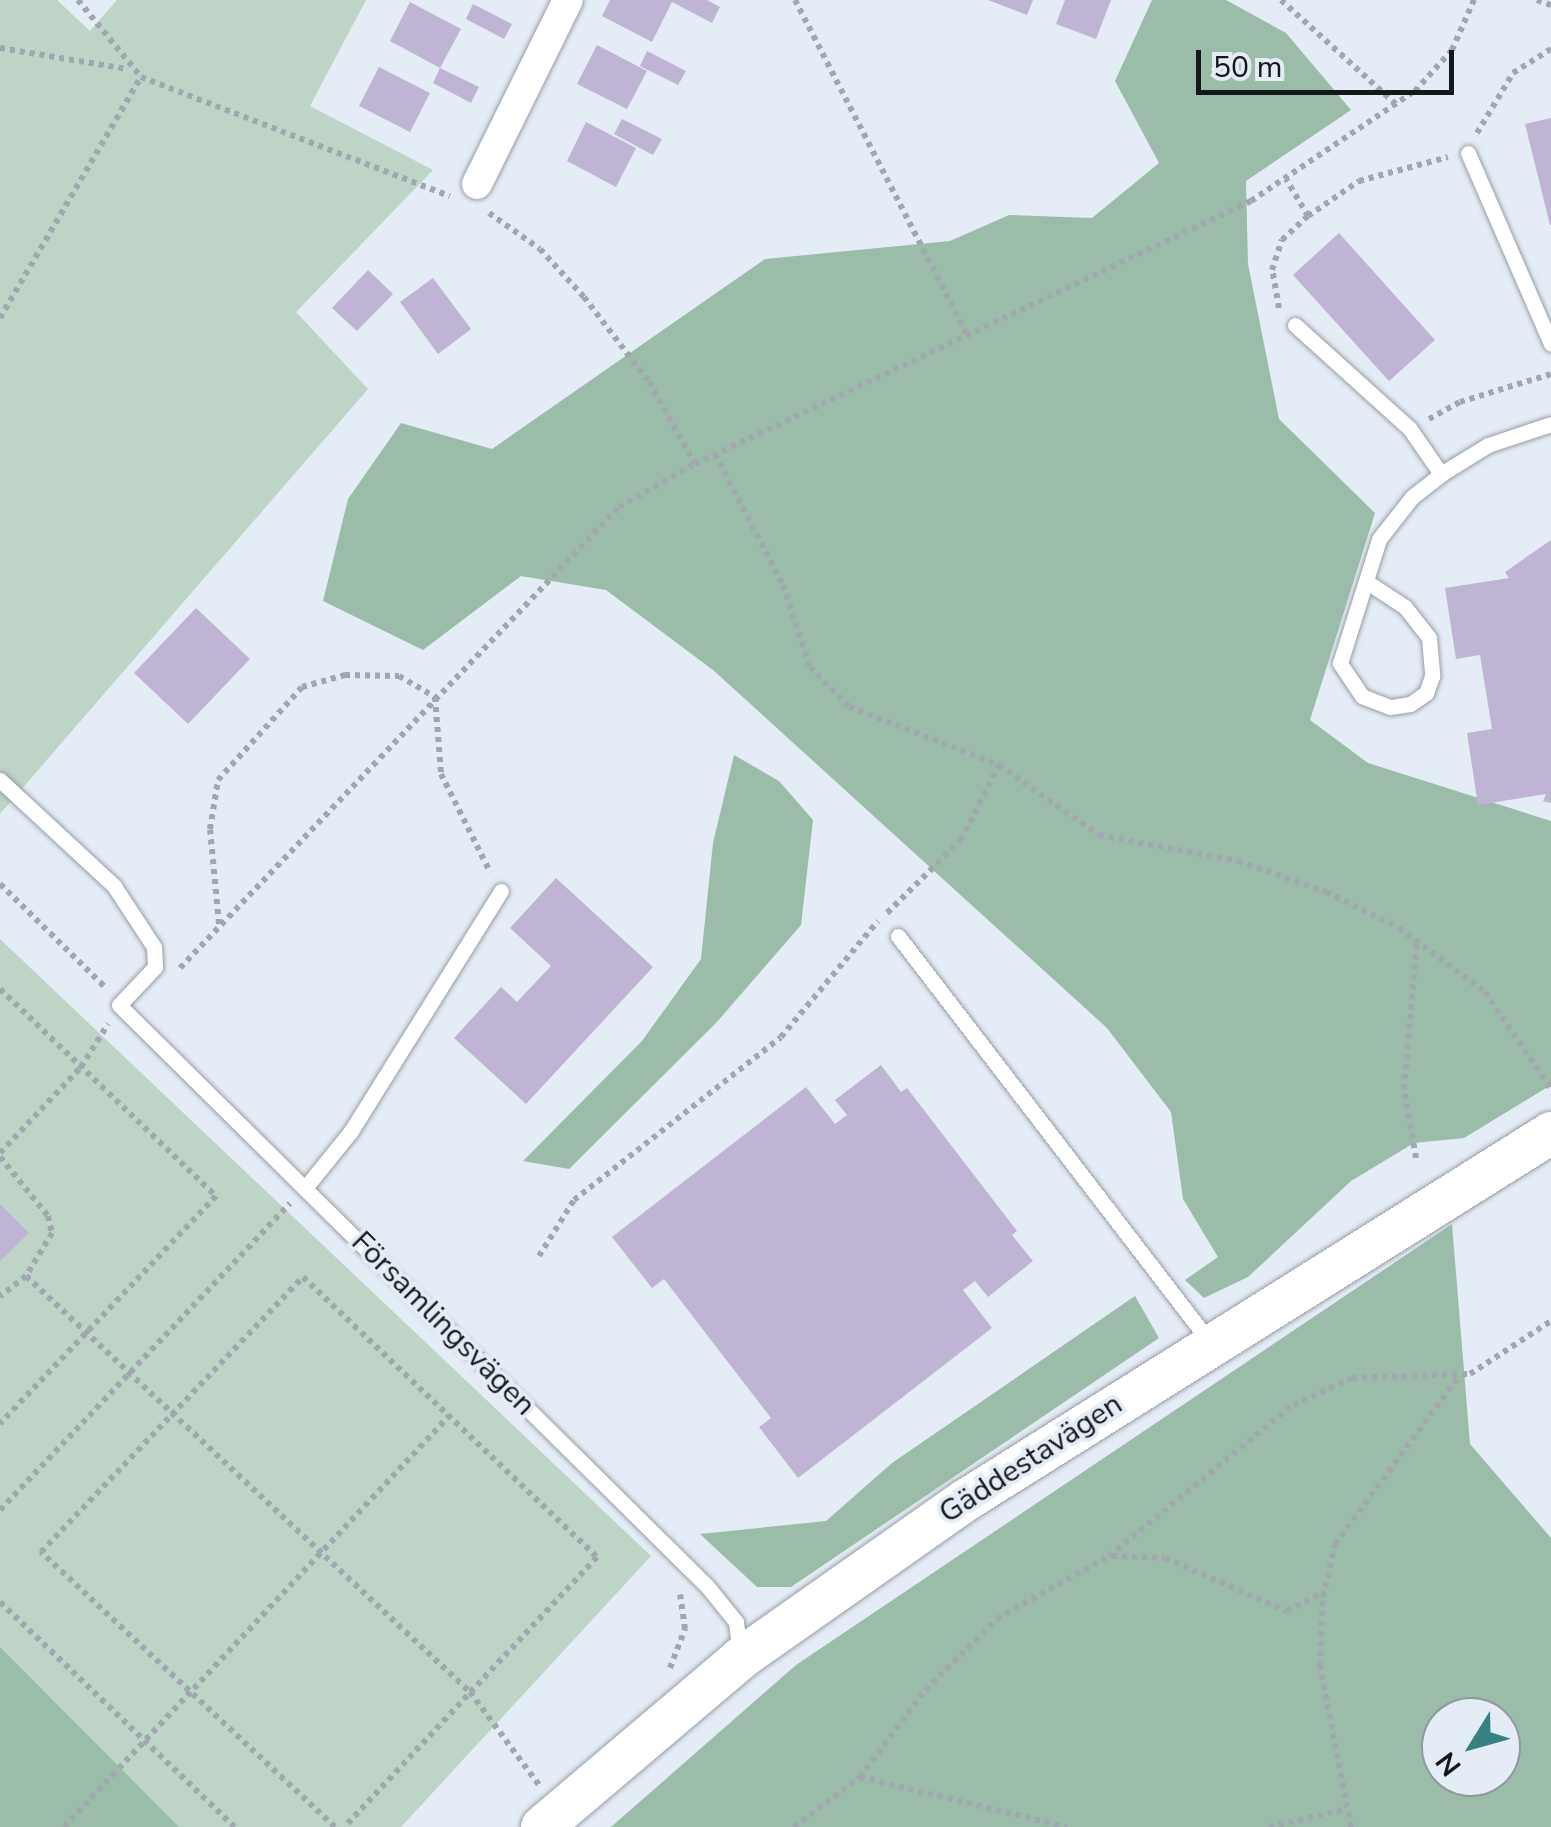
<!DOCTYPE html>
<meta charset="utf-8">
<style>
body{margin:0}
#map{position:relative;width:1551px;height:1827px;overflow:hidden;background:#e4ecf6;font-family:"Nunito Sans",sans-serif}
div>[style]{position:absolute}
.green>*{inset:0;background:#bdd4c7}
.forest>*{inset:0;background:#9bbca9}
.building>*{inset:0;background:#bfb4d3}
.path>*{height:6px;margin-top:-3px;transform-origin:0;background:repeating-linear-gradient(90deg,#a1a7af 0 5px,transparent 0 10px)}
.roads{filter:drop-shadow(0 0 2px #969da7) drop-shadow(0 0 2px #969da7)}
.lane>*{height:15px;margin:-7.5px;padding:0 7.5px;transform-origin:7.5px;border-radius:7.5px;background:#fff}
.street>*{height:30px;margin:-15px;padding:0 15px;transform-origin:15px;border-radius:15px;background:#fff}
.secondary>*{height:42px;margin:-21px;padding:0 21px;transform-origin:21px;border-radius:21px;background:#fff}
span{translate:-50% -50%;white-space:nowrap;text-align:center;line-height:1.15;-webkit-text-stroke:8px #e4ecf6;paint-order:stroke}
.street-label{font-size:30px;color:#15181b}
.north{position:absolute;left:1421px;top:1697px;width:100px;height:100px;box-sizing:border-box;background:#e4ecf6;border:2px solid #91979e;border-radius:50%;rotate:233deg;font-size:28px;font-weight:700;line-height:40px;text-align:center;color:#15181b}
.north::after{content:'';display:block;margin:auto;width:35px;height:45px;background:#388182;clip-path:polygon(50% 0,100% 100%,50% 72%,0 100%)}
.scale{position:absolute;left:1196px;top:50px;width:258px;height:45px;box-sizing:border-box;border:5px solid #15181b;border-top:0;padding-left:12px;font-size:30px;line-height:35px;white-space:nowrap;color:#15181b;-webkit-text-stroke:8px #e4ecf6;paint-order:stroke}
</style>
<div id="map">
<div class="green">
<div style="clip-path:polygon(0 0,57px 0,90px 31px,117px 0,366px 0,310px 106px,433px 170px,296px 312px,368px 389px,0 814px)"></div>
<div style="clip-path:polygon(0 939px,651px 1556px,401px 1827px,0 1827px)"></div>
</div>
<div class="forest">
<div style="clip-path:polygon(1152px 0,1226px 0,1286px 33px,1351px 110px,1246px 181px,1248px 264px,1279px 419px,1375px 513px,1310px 720px,1368px 763px,1551px 821px,1551px 1085px,1464px 1138px,1414px 1143px,1351px 1181px,1248px 1277px,1204px 1298px,1185px 1280px,1218px 1257px,1183px 1199px,1171px 1112px,1107px 1028px,713px 670px,606px 590px,521px 576px,423px 650px,323px 601px,348px 499px,401px 423px,492px 449px,765px 259px,950px 241px,1009px 215px,1092px 218px,1159px 163px,1115px 81px)"></div>
<div style="clip-path:polygon(734px 755px,779px 781px,813px 820px,801px 925px,716px 1023px,569px 1169px,523px 1161px,642px 1041px,701px 959px,713px 843px)"></div>
<div style="clip-path:polygon(evenodd,1452px 1224px,1470px 1444px,1551px 1538px,1551px 1827px,611px 1827px,796px 1665px,1452px 1224px,1441px 1717px,1501px 1717px,1501px 1777px,1441px 1777px,1441px 1717px)"></div>
<div style="clip-path:polygon(1135px 1296px,1159px 1338px,791px 1587px,757px 1587px,700px 1534px,826px 1521px,892px 1463px)"></div>
<div style="clip-path:polygon(0 1647px,179px 1827px,0 1827px)"></div>
</div>
<div class="building">
<div style="clip-path:polygon(610px 0,707px 0,720px 7px,712px 23px,672px 2px,652px 42px,602px 16px)"></div>
<div style="clip-path:polygon(988px 0,1033px 0,1027px 15px)"></div>
<div style="clip-path:polygon(1065px 0,1111px 0,1096px 39px,1056px 24px)"></div>
<div style="clip-path:polygon(410px 2px,461px 29px,440px 68px,390px 41px)"></div>
<div style="clip-path:polygon(473px 4px,512px 24px,504px 39px,466px 19px)"></div>
<div style="clip-path:polygon(597px 45px,647px 71px,627px 109px,577px 84px)"></div>
<div style="clip-path:polygon(647px 51px,686px 71px,678px 85px,640px 66px)"></div>
<div style="clip-path:polygon(379px 67px,430px 93px,410px 132px,359px 106px)"></div>
<div style="clip-path:polygon(440px 68px,479px 87px,471px 103px,433px 83px)"></div>
<div style="clip-path:polygon(1551px 118px,1551px 225px,1550px 225px,1525px 124px)"></div>
<div style="clip-path:polygon(622px 119px,662px 139px,653px 155px,614px 134px)"></div>
<div style="clip-path:polygon(586px 122px,636px 148px,616px 187px,567px 161px)"></div>
<div style="clip-path:polygon(1339px 233px,1435px 340px,1389px 381px,1293px 275px)"></div>
<div style="clip-path:polygon(368px 270px,393px 294px,357px 331px,332px 308px)"></div>
<div style="clip-path:polygon(433px 278px,471px 329px,438px 354px,400px 302px)"></div>
<div style="clip-path:polygon(1551px 540px,1551px 803px,1543px 801px,1546px 794px,1478px 805px,1467px 733px,1492px 729px,1480px 655px,1456px 659px,1445px 588px,1509px 578px,1505px 572px)"></div>
<div style="clip-path:polygon(196px 608px,250px 659px,188px 724px,134px 673px)"></div>
<div style="clip-path:polygon(556px 878px,653px 967px,526px 1104px,454px 1038px,501px 987px,517px 1002px,551px 966px,510px 928px)"></div>
<div style="clip-path:polygon(881px 1065px,901px 1092px,907px 1088px,1017px 1231px,1012px 1235px,1033px 1261px,988px 1297px,975px 1281px,963px 1290px,992px 1328px,798px 1478px,759px 1427px,771px 1418px,664px 1279px,652px 1288px,612px 1237px,806px 1087px,835px 1124px,847px 1115px,835px 1100px)"></div>
<div style="clip-path:polygon(0 1204px,29px 1233px,0 1261px)"></div>
</div>
<div class="path">
<div style="left:78px;top:0;width:99px;rotate:50.7deg"></div>
<div style="left:141px;top:77px;width:331px;rotate:21.1deg"></div>
<div style="left:795px;top:0;width:378px;rotate:62.8deg"></div>
<div style="left:1281px;top:0;width:156px;rotate:42.2deg"></div>
<div style="left:1537px;top:0;width:15px;rotate:20deg"></div>
<div style="left:0;top:48px;width:129px;rotate:9.4deg"></div>
<div style="left:1477px;top:133px;width:70px;rotate:-59deg"></div>
<div style="left:1513px;top:73px;width:45px;rotate:-32.3deg"></div>
<div style="left:489px;top:213px;width:62px;rotate:35.2deg"></div>
<div style="left:540px;top:249px;width:65px;rotate:47.5deg"></div>
<div style="left:584px;top:297px;width:107px;rotate:52.6deg"></div>
<div style="left:649px;top:382px;width:94px;rotate:60.7deg"></div>
<div style="left:1308px;top:216px;width:62px;rotate:-34.5deg"></div>
<div style="left:1359px;top:181px;width:92px;rotate:-15.1deg"></div>
<div style="left:1279px;top:308px;width:39px;rotate:-100deg"></div>
<div style="left:1272px;top:270px;width:32px;rotate:-72deg"></div>
<div style="left:1282px;top:240px;width:35px;rotate:-43deg"></div>
<div style="left:1308px;top:216px;width:43px;rotate:-120.7deg"></div>
<div style="left:0;top:318px;width:279px;rotate:-59.7deg"></div>
<div style="left:1429px;top:419px;width:35px;rotate:-29deg"></div>
<div style="left:1460px;top:402px;width:95px;rotate:-17.1deg"></div>
<div style="left:715px;top:454px;width:148px;rotate:62.6deg"></div>
<div style="left:783px;top:585px;width:86px;rotate:71.8deg"></div>
<div style="left:810px;top:667px;width:56px;rotate:45.7deg"></div>
<div style="left:849px;top:707px;width:161px;rotate:21.1deg"></div>
<div style="left:999px;top:765px;width:122px;rotate:35deg"></div>
<div style="left:1099px;top:835px;width:141px;rotate:10.6deg"></div>
<div style="left:1238px;top:861px;width:93px;rotate:19.4deg"></div>
<div style="left:1326px;top:892px;width:81px;rotate:26.3deg"></div>
<div style="left:1399px;top:928px;width:107px;rotate:36.7deg"></div>
<div style="left:1485px;top:992px;width:117px;rotate:55.8deg"></div>
<div style="left:0;top:884px;width:148px;rotate:44.5deg"></div>
<div style="left:887px;top:913px;width:104px;rotate:-44.6deg"></div>
<div style="left:961px;top:840px;width:84px;rotate:-63.1deg"></div>
<div style="left:219px;top:924px;width:95px;rotate:-95.4deg"></div>
<div style="left:210px;top:829px;width:50px;rotate:-80.7deg"></div>
<div style="left:218px;top:780px;width:125px;rotate:-47.9deg"></div>
<div style="left:302px;top:687px;width:45px;rotate:-15.6deg"></div>
<div style="left:345px;top:675px;width:54px;rotate:1.1deg"></div>
<div style="left:399px;top:676px;width:42px;rotate:30.3deg"></div>
<div style="left:435px;top:697px;width:77px;rotate:85.5deg"></div>
<div style="left:441px;top:774px;width:110px;rotate:63.4deg"></div>
<div style="left:180px;top:968px;width:637px;rotate:-46.4deg"></div>
<div style="left:619px;top:507px;width:87px;rotate:-29.5deg"></div>
<div style="left:695px;top:464px;width:615px;rotate:-25.32deg"></div>
<div style="left:1251px;top:201px;width:197px;rotate:-33.9deg"></div>
<div style="left:1415px;top:91px;width:55px;rotate:-47.9deg"></div>
<div style="left:1452px;top:50px;width:55px;rotate:-66.3deg"></div>
<div style="left:0;top:989px;width:299px;rotate:43.8deg"></div>
<div style="left:216px;top:1196px;width:314px;rotate:133.5deg"></div>
<div style="left:0;top:1153px;width:118px;rotate:-46.7deg"></div>
<div style="left:81px;top:1067px;width:51px;rotate:-57.9deg"></div>
<div style="left:0;top:1157px;width:76px;rotate:50.9deg"></div>
<div style="left:48px;top:1216px;width:17px;rotate:77deg"></div>
<div style="left:52px;top:1233px;width:50px;rotate:121.2deg"></div>
<div style="left:26px;top:1276px;width:33px;rotate:142deg"></div>
<div style="left:1416px;top:1158px;width:70px;rotate:-99.9deg"></div>
<div style="left:1404px;top:1089px;width:150px;rotate:-85deg"></div>
<div style="left:539px;top:1256px;width:66px;rotate:-58deg"></div>
<div style="left:574px;top:1200px;width:263px;rotate:-38.2deg"></div>
<div style="left:781px;top:1037px;width:151px;rotate:-50.1deg"></div>
<div style="left:26px;top:1276px;width:608px;rotate:43.14deg"></div>
<div style="left:470px;top:1692px;width:116px;rotate:53.4deg"></div>
<div style="left:0;top:1510px;width:422px;rotate:-46.6deg"></div>
<div style="left:1112px;top:1556px;width:53px;rotate:2.2deg"></div>
<div style="left:1165px;top:1558px;width:133px;rotate:23.5deg"></div>
<div style="left:1287px;top:1611px;width:42px;rotate:-27.2deg"></div>
<div style="left:0;top:1602px;width:325px;rotate:43.8deg"></div>
<div style="left:670px;top:1668px;width:42px;rotate:-69deg"></div>
<div style="left:685px;top:1629px;width:35px;rotate:-98deg"></div>
<div style="left:860px;top:1777px;width:213px;rotate:13.6deg"></div>
<div style="left:64px;top:1827px;width:563px;rotate:-46.87deg"></div>
<div style="left:335px;top:1827px;width:403px;rotate:-136.9deg"></div>
<div style="left:41px;top:1552px;width:380px;rotate:-46.4deg"></div>
<div style="left:303px;top:1277px;width:406px;rotate:43.6deg"></div>
<div style="left:597px;top:1557px;width:370px;rotate:133.1deg"></div>
<div style="left:794px;top:1827px;width:83px;rotate:-37.1deg"></div>
<div style="left:860px;top:1777px;width:109px;rotate:-53.2deg"></div>
<div style="left:925px;top:1690px;width:101px;rotate:-44.6deg"></div>
<div style="left:997px;top:1619px;width:129px;rotate:-29.4deg"></div>
<div style="left:1109px;top:1556px;width:238px;rotate:-39.4deg"></div>
<div style="left:1293px;top:1405px;width:65px;rotate:-24.6deg"></div>
<div style="left:1352px;top:1378px;width:118px;rotate:-1.9deg"></div>
<div style="left:1470px;top:1374px;width:97px;rotate:-33.2deg"></div>
<div style="left:1269px;top:1827px;width:80px;rotate:-13deg"></div>
<div style="left:1351px;top:1827px;width:164px;rotate:-100.9deg"></div>
<div style="left:1320px;top:1666px;width:69px;rotate:-87.5deg"></div>
<div style="left:1323px;top:1597px;width:54px;rotate:-77.2deg"></div>
<div style="left:1335px;top:1544px;width:207px;rotate:-53.5deg"></div>
</div>
<div class="roads">
<div class="lane">
<div style="left:1468px;top:153px;width:208px;rotate:66.5deg"></div>
<div style="left:1295px;top:325px;width:155px;rotate:42.1deg"></div>
<div style="left:1410px;top:429px;width:55px;rotate:55.4deg"></div>
<div style="left:1370px;top:584px;width:42px;rotate:33.3deg"></div>
<div style="left:1405px;top:607px;width:39px;rotate:52deg"></div>
<div style="left:1429px;top:638px;width:38px;rotate:85deg"></div>
<div style="left:1432px;top:676px;width:18px;rotate:109deg"></div>
<div style="left:1426px;top:693px;width:19px;rotate:145deg"></div>
<div style="left:1410px;top:704px;width:20px;rotate:171deg"></div>
<div style="left:1390px;top:707px;width:30px;rotate:-159deg"></div>
<div style="left:1362px;top:696px;width:40px;rotate:-124deg"></div>
<div style="left:1340px;top:663px;width:130px;rotate:-72.5deg"></div>
<div style="left:1379px;top:539px;width:53px;rotate:-51.8deg"></div>
<div style="left:1412px;top:497px;width:37px;rotate:-38deg"></div>
<div style="left:1441px;top:474px;width:55px;rotate:-31.7deg"></div>
<div style="left:1488px;top:445px;width:66px;rotate:-18.4deg"></div>
<div style="left:0;top:780px;width:156px;rotate:42.9deg"></div>
<div style="left:114px;top:886px;width:73px;rotate:56.7deg"></div>
<div style="left:154px;top:947px;width:20px;rotate:87deg"></div>
<div style="left:155px;top:967px;width:52px;rotate:133.5deg"></div>
<div style="left:119px;top:1005px;width:827px;rotate:44.66deg"></div>
<div style="left:707px;top:1586px;width:46px;rotate:51.1deg"></div>
<div style="left:736px;top:1622px;width:32px;rotate:83deg"></div>
<div style="left:898px;top:936px;width:511px;rotate:52.48deg"></div>
<div style="left:305px;top:1188px;width:73px;rotate:-51.1deg"></div>
<div style="left:351px;top:1131px;width:283px;rotate:-58deg"></div>
</div>
<div class="street">
<div style="left:477px;top:184px;width:205px;rotate:-63.7deg"></div>
</div>
<div class="secondary">
<div style="left:542px;top:1827px;width:261px;rotate:-40.3deg"></div>
<div style="left:741px;top:1658px;width:275px;rotate:-35.1deg"></div>
<div style="left:966px;top:1500px;width:691px;rotate:-32.1deg"></div>
</div>
</div>
<div class="street-label">
<span style="left:443px;top:1324px;rotate:45deg">Församlingsvägen</span>
<span style="left:1031px;top:1459px;rotate:-33deg">Gäddestavägen</span>
</div>
<div class="north">N</div>
<div class="scale">50 m</div>
</div>
